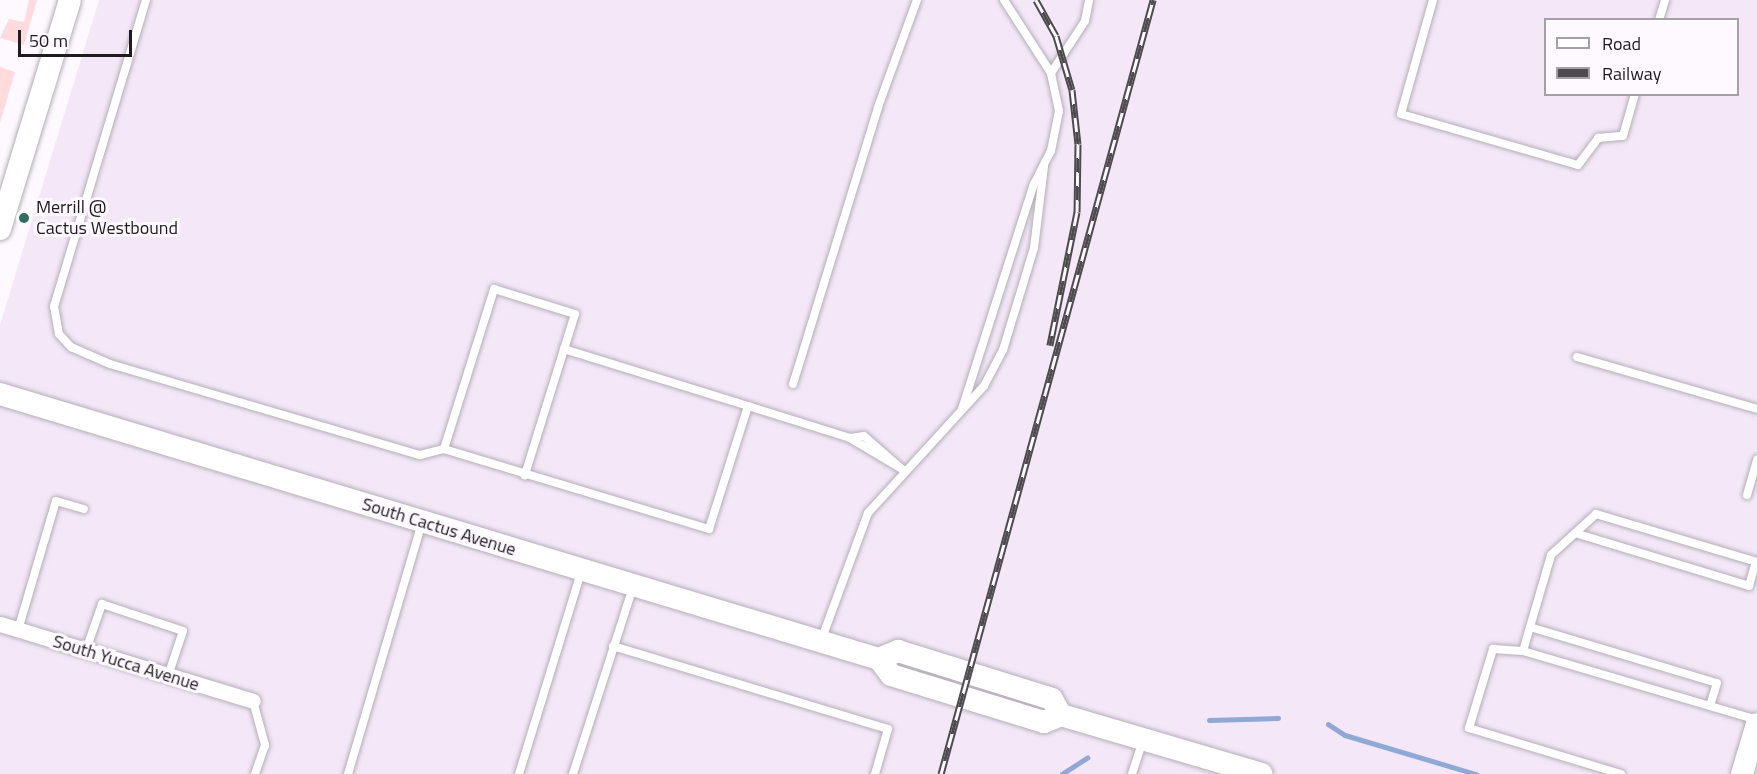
<!DOCTYPE html>
<style>
body{margin:0}
#map{position:relative;width:1757px;height:774px;overflow:hidden;background:#fdf9fe;font-family:"Titillium Web",sans-serif}
div>[style]{position:absolute}
.built>*{inset:0;background:#f4e8f8}
.green>*{inset:0;background:#ffdbde}
.stream>*{height:4.5px;margin:-2.25px;padding:0 2.25px;transform-origin:2.25px;border-radius:2.25px;background:#90a9d4}
.roads{filter:drop-shadow(0 0 2px #b4aeb6) drop-shadow(0 0 2px #b4aeb6)}
.lane>*{height:8px;margin:-4px;padding:0 4px;transform-origin:4px;border-radius:4px;background:#fff}
.street>*{height:15px;margin:-7.5px;padding:0 7.5px;transform-origin:7.5px;border-radius:7.5px;background:#fff}
.secondary>*{height:22px;margin:-11px;padding:0 11px;transform-origin:11px;border-radius:11px;background:#fff}
.rail>*{height:7px;margin-top:-3.5px;transform-origin:0;background:repeating-linear-gradient(90deg,#fdf9fe 0 14px,#4e4b4f 0 28px);box-sizing:border-box;border-block:2px solid #4e4b4f}
.dots>*{width:16px;height:16px;translate:-50% -50%;box-sizing:border-box;border:3px solid #fdf9fe;border-radius:50%}
span{translate:-50% -50%;white-space:nowrap;text-align:center;line-height:1.15;-webkit-text-stroke:6px #fdf9fe;paint-order:stroke}
.poi-label{font-size:18px;color:#1e1c1f}
.left{translate:0 -50%;text-align:left}
.street-label{font-size:18px;color:#1e1c1f}
.legend{position:absolute;left:1544px;top:18px;width:195px;height:78px;box-sizing:border-box;background:#fdf9fe;border:2px solid #a4a1a5;margin:0;padding:8px 10px;list-style:none;font-size:18px;color:#1e1c1f}
.legend li{display:flex;align-items:center;gap:12px;height:30px}
.legend b{width:30px;border:2px solid #a4a1a5}
.scale{position:absolute;left:18px;top:30px;width:114px;height:27px;box-sizing:border-box;border:3px solid #1e1c1f;border-top:0;padding-left:8px;font-size:18px;line-height:21px;white-space:nowrap;color:#1e1c1f;-webkit-text-stroke:4px #fdf9fe;paint-order:stroke}
</style>
<div id="map">
<div class="built">
<div style="clip-path:polygon(evenodd,99px 0,1757px 0,1757px 774px,0 774px,0 325px,99px 0,1546px 20px,1738px 20px,1738px 94px,1546px 94px,1546px 20px)"></div>
</div>
<div class="green">
<div style="clip-path:polygon(29px 0,37px 0,24px 45px,0 38px,9px 19px,24px 22px)"></div>
<div style="clip-path:polygon(0 67px,15px 72px,0 123px)"></div>
</div>
<div class="stream">
<div style="left:1209px;top:720px;width:69px;rotate:-1.7deg"></div>
<div style="left:1328px;top:724px;width:20px;rotate:33deg"></div>
<div style="left:1345px;top:735px;width:137px;rotate:16.6deg"></div>
<div style="left:1062px;top:774px;width:30px;rotate:-33deg"></div>
</div>
<div class="roads">
<div class="lane">
<div style="left:146px;top:0;width:320px;rotate:106.7deg"></div>
<div style="left:54px;top:306px;width:28px;rotate:80deg"></div>
<div style="left:59px;top:334px;width:18px;rotate:47deg"></div>
<div style="left:71px;top:347px;width:43px;rotate:23.6deg"></div>
<div style="left:110px;top:364px;width:323px;rotate:16.4deg"></div>
<div style="left:420px;top:455px;width:25px;rotate:-14deg"></div>
<div style="left:444px;top:449px;width:168px;rotate:-72.6deg"></div>
<div style="left:494px;top:289px;width:85px;rotate:17.2deg"></div>
<div style="left:575px;top:314px;width:169px;rotate:107.3deg"></div>
<div style="left:1433px;top:0;width:118px;rotate:105.7deg"></div>
<div style="left:1401px;top:114px;width:184px;rotate:16.1deg"></div>
<div style="left:1578px;top:165px;width:34px;rotate:-53deg"></div>
<div style="left:1598px;top:138px;width:25px;rotate:-5deg"></div>
<div style="left:1623px;top:136px;width:44px;rotate:-74.1deg"></div>
<div style="left:1659px;top:20px;width:21px;rotate:-73deg"></div>
<div style="left:1051px;top:73px;width:62px;rotate:-56.8deg"></div>
<div style="left:1085px;top:21px;width:21px;rotate:-79deg"></div>
<div style="left:564px;top:349px;width:193px;rotate:17.2deg"></div>
<div style="left:1577px;top:357px;width:187px;rotate:16.1deg"></div>
<div style="left:793px;top:384px;width:290px;rotate:-72.9deg"></div>
<div style="left:878px;top:107px;width:114px;rotate:-70deg"></div>
<div style="left:962px;top:409px;width:236px;rotate:-72.3deg"></div>
<div style="left:1034px;top:184px;width:37px;rotate:-63deg"></div>
<div style="left:1051px;top:151px;width:41px;rotate:-78.7deg"></div>
<div style="left:1059px;top:111px;width:39px;rotate:-102deg"></div>
<div style="left:1051px;top:73px;width:87px;rotate:-122.8deg"></div>
<div style="left:850px;top:438px;width:61px;rotate:30.8deg"></div>
<div style="left:444px;top:449px;width:277px;rotate:16.8deg"></div>
<div style="left:709px;top:529px;width:129px;rotate:-72.4deg"></div>
<div style="left:748px;top:406px;width:107px;rotate:17.4deg"></div>
<div style="left:850px;top:438px;width:14px;rotate:-8deg"></div>
<div style="left:864px;top:436px;width:52px;rotate:41.1deg"></div>
<div style="left:1747px;top:495px;width:37px;rotate:-74deg"></div>
<div style="left:1575px;top:533px;width:182px;rotate:16.9deg"></div>
<div style="left:1749px;top:586px;width:25px;rotate:-74deg"></div>
<div style="left:1530px;top:627px;width:195px;rotate:16.7deg"></div>
<div style="left:1717px;top:683px;width:24px;rotate:107deg"></div>
<div style="left:18px;top:630px;width:134px;rotate:-73.6deg"></div>
<div style="left:56px;top:501px;width:29px;rotate:16deg"></div>
<div style="left:822px;top:638px;width:133px;rotate:-69.8deg"></div>
<div style="left:868px;top:513px;width:172px;rotate:-47.6deg"></div>
<div style="left:984px;top:386px;width:41px;rotate:-62.2deg"></div>
<div style="left:1003px;top:350px;width:107px;rotate:-73.1deg"></div>
<div style="left:1034px;top:248px;width:82px;rotate:-83deg"></div>
<div style="left:613px;top:646px;width:287px;rotate:16.8deg"></div>
<div style="left:888px;top:729px;width:47px;rotate:106.1deg"></div>
<div style="left:86px;top:650px;width:49px;rotate:-70.8deg"></div>
<div style="left:102px;top:604px;width:85px;rotate:18.4deg"></div>
<div style="left:183px;top:631px;width:47px;rotate:108.4deg"></div>
<div style="left:1523px;top:651px;width:244px;rotate:16.4deg"></div>
<div style="left:253px;top:701px;width:46px;rotate:74.7deg"></div>
<div style="left:265px;top:745px;width:31px;rotate:109deg"></div>
<div style="left:348px;top:774px;width:263px;rotate:-73.6deg"></div>
<div style="left:519px;top:774px;width:211px;rotate:-72.9deg"></div>
<div style="left:573px;top:774px;width:196px;rotate:-72.2deg"></div>
<div style="left:1132px;top:774px;width:36px;rotate:-72deg"></div>
<div style="left:1621px;top:774px;width:159px;rotate:-163.2deg"></div>
<div style="left:1469px;top:728px;width:83px;rotate:-73.1deg"></div>
<div style="left:1493px;top:649px;width:30px;rotate:4deg"></div>
<div style="left:1523px;top:651px;width:100px;rotate:-73.7deg"></div>
<div style="left:1551px;top:555px;width:61px;rotate:-42.3deg"></div>
<div style="left:1596px;top:514px;width:168px;rotate:16.6deg"></div>
</div>
<div class="street">
<div style="left:0;top:624px;width:264px;rotate:16.9deg"></div>
</div>
<div class="secondary">
<div style="left:0;top:229px;width:239px;rotate:-73deg"></div>
<div style="left:0;top:394px;width:918px;rotate:16.78deg"></div>
<div style="left:879px;top:659px;width:20px;rotate:53deg"></div>
<div style="left:891px;top:675px;width:160px;rotate:17.1deg"></div>
<div style="left:1044px;top:722px;width:18px;rotate:-22deg"></div>
<div style="left:1061px;top:715px;width:209px;rotate:16.4deg"></div>
<div style="left:879px;top:659px;width:21px;rotate:-23deg"></div>
<div style="left:898px;top:651px;width:161px;rotate:17.3deg"></div>
<div style="left:1052px;top:699px;width:18px;rotate:61deg"></div>
<div style="left:1742px;top:774px;width:52px;rotate:-73.3deg"></div>
</div>
</div>
<div class="rail">
<div style="left:1036px;top:0;width:41px;rotate:60.9deg"></div>
<div style="left:1056px;top:36px;width:56px;rotate:73.5deg"></div>
<div style="left:1072px;top:90px;width:54px;rotate:83.7deg"></div>
<div style="left:1078px;top:144px;width:68px;rotate:90.8deg"></div>
<div style="left:1077px;top:212px;width:136px;rotate:101.5deg"></div>
<div style="left:941px;top:774px;width:803px;rotate:-74.68deg"></div>
</div>
<div class="dots">
<div style="left:24px;top:218px;background:#2d7062"></div>
</div>
<div class="poi-label">
<span class="left" style="left:36px;top:218px">Merrill @<br>Cactus Westbound</span>
</div>
<div class="street-label">
<span style="left:439px;top:527px;rotate:17deg">South Cactus Avenue</span>
<span style="left:126px;top:663px;rotate:17deg">South Yucca Avenue</span>
</div>
<ul class="legend">
<li><b style="height:8px;background:#fff"></b>Road</li>
<li><b style="height:8px;background:#4e4b4f"></b>Railway</li>
</ul>
<div class="scale">50 m</div>
</div>
